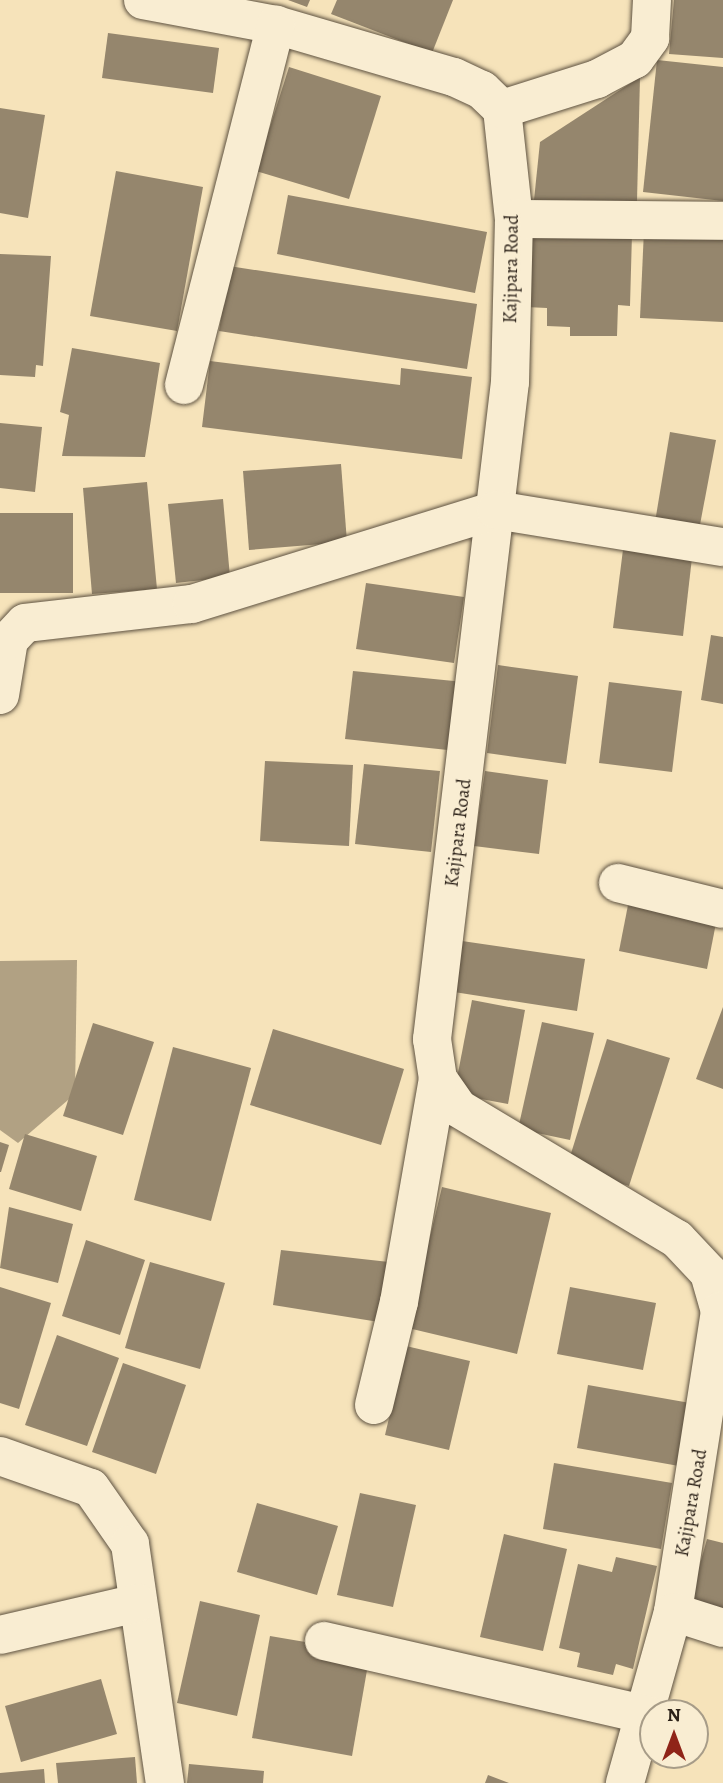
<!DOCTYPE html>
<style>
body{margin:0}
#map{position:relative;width:723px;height:1783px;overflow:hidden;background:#f6e3ba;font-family:Alegreya,serif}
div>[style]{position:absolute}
.water>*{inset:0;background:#b1a183}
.building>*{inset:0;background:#95866d}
.roads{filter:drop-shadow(0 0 2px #5e5241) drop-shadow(0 0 2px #5e5241)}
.street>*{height:38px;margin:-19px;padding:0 19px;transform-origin:19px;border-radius:19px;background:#f9edd2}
span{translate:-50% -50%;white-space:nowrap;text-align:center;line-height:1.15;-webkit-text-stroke:5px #f9edd2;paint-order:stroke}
.street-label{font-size:19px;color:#2c2219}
.north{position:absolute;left:639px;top:1699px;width:70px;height:70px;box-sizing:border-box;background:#f9edd2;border:2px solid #a79c88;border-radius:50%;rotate:0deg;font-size:19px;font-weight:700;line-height:28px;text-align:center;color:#2c2219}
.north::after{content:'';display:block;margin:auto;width:24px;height:32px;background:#8f2418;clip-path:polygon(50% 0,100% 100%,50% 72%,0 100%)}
</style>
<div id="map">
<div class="water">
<div style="clip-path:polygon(77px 960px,75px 1094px,18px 1143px,0 1130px,0 961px)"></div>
</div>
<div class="building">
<div style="clip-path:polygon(288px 0,310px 0,307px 7px)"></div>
<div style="clip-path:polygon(337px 0,453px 0,432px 53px,331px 14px)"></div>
<div style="clip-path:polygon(674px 0,723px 0,723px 58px,669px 54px)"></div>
<div style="clip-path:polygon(108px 33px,219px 48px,213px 93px,102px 78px)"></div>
<div style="clip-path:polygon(657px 60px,723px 67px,723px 201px,643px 192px)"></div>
<div style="clip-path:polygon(289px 67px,381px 96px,349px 199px,256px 171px)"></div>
<div style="clip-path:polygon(640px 77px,637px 201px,534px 200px,540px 142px)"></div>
<div style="clip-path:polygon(0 108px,45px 115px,28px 218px,0 213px)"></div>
<div style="clip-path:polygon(116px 171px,203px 187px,177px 331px,90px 316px)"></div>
<div style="clip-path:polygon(288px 195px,487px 232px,475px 293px,277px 254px)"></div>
<div style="clip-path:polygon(644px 230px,723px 234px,723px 322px,640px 318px)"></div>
<div style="clip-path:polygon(528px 231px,632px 234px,630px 306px,618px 305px,617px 336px,570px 336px,570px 327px,547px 326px,547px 308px,526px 307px)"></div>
<div style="clip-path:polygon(0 254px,51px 256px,43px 366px,36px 365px,35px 377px,0 375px)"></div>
<div style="clip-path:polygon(229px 266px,477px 304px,467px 369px,219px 331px)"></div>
<div style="clip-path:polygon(72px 348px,160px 363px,145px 457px,62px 456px,69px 415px,60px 412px)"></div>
<div style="clip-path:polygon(210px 361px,400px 385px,401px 368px,472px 377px,462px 459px,202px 427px)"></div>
<div style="clip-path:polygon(0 423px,42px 427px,35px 492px,0 488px)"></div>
<div style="clip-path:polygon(670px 432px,716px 440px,699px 530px,655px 522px)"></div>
<div style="clip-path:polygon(341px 464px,347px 542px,249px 550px,243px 471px)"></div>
<div style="clip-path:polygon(147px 482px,157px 589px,92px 594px,83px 488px)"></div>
<div style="clip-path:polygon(223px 499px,230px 577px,176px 583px,168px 504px)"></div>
<div style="clip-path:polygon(0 513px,73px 513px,73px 593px,0 593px)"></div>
<div style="clip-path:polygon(624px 542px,693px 549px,683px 636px,613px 628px)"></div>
<div style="clip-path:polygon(366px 583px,464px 597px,454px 663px,356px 649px)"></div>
<div style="clip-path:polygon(711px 635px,723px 637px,723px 704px,701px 700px)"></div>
<div style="clip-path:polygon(498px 665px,578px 676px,566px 764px,487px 753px)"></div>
<div style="clip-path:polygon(353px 671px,464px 682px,457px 751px,345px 739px)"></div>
<div style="clip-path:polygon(609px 682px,682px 691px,672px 772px,599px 763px)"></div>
<div style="clip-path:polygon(265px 761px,353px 765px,349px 846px,260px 841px)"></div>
<div style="clip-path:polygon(364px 764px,440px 771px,431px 852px,355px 844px)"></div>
<div style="clip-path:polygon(485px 771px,548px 780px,539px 854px,474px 846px)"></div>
<div style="clip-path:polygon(629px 900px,717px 918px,707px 969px,619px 951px)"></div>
<div style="clip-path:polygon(462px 941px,585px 959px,577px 1011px,454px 992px)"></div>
<div style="clip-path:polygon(472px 1000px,525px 1010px,508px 1104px,454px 1094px)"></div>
<div style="clip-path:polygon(723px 1007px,723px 1089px,696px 1079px)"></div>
<div style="clip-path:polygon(542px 1022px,594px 1033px,570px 1140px,518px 1129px)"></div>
<div style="clip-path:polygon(93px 1023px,154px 1042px,123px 1135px,63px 1116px)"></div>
<div style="clip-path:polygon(273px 1029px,404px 1069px,381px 1145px,250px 1105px)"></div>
<div style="clip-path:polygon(607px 1039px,670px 1058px,629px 1186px,567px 1166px)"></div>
<div style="clip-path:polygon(173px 1047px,251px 1068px,211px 1221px,134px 1200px)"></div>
<div style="clip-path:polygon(25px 1134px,97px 1156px,81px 1211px,9px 1189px)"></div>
<div style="clip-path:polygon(0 1142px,9px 1145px,1px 1172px,0 1172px)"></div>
<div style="clip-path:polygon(442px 1187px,551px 1213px,517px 1354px,408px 1328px)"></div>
<div style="clip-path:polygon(9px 1207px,73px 1224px,58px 1283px,0 1268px)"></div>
<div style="clip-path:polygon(86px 1240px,145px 1260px,120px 1335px,62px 1316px)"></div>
<div style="clip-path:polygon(281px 1250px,389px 1262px,379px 1322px,273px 1305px)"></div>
<div style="clip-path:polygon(150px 1262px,225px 1283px,200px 1369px,125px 1348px)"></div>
<div style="clip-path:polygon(0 1287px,51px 1303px,19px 1409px,0 1403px)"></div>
<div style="clip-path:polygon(570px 1287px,656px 1303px,643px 1370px,557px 1354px)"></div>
<div style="clip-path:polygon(57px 1335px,119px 1358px,87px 1446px,25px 1425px)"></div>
<div style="clip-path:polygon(406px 1346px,470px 1361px,449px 1450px,385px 1435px)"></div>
<div style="clip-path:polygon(123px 1363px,186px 1385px,156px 1474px,92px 1452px)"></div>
<div style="clip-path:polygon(588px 1385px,690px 1403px,679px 1466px,577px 1448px)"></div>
<div style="clip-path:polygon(554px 1463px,672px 1483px,661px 1549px,543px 1529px)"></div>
<div style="clip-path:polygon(360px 1493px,416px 1505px,393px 1607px,337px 1595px)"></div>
<div style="clip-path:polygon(257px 1503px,338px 1526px,317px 1595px,237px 1572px)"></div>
<div style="clip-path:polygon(504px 1534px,567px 1549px,543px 1651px,480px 1637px)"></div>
<div style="clip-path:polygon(707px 1539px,723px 1543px,723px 1620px,687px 1610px)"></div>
<div style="clip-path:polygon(616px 1557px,657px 1566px,633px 1669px,616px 1664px,613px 1675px,577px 1667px,580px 1653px,559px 1648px,578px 1564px,612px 1572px)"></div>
<div style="clip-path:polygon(200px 1601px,260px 1615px,237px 1716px,177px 1703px)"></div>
<div style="clip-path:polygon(270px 1636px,370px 1653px,352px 1756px,252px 1738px)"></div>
<div style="clip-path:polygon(101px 1679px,117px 1734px,21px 1762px,5px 1706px)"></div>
<div style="clip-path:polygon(135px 1757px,137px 1783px,58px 1783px,56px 1763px)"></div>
<div style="clip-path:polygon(189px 1764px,264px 1771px,263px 1783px,187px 1783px)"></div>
<div style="clip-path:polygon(44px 1769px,45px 1783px,0 1783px,0 1773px)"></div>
<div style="clip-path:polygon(488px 1775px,509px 1783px,485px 1783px)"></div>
</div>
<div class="roads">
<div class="street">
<div style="left:143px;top:0;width:135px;rotate:10.6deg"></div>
<div style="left:276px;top:25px;width:185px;rotate:16.3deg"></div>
<div style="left:454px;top:77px;width:31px;rotate:25deg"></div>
<div style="left:482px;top:90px;width:28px;rotate:44deg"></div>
<div style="left:502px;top:109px;width:111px;rotate:83.8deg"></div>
<div style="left:514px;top:219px;width:163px;rotate:91.4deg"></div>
<div style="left:510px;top:382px;width:662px;rotate:96.77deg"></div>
<div style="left:432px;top:1039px;width:40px;rotate:81.5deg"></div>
<div style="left:438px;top:1079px;width:35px;rotate:55deg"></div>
<div style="left:458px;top:1108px;width:255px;rotate:30.9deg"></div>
<div style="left:677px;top:1239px;width:47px;rotate:46.7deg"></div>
<div style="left:709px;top:1273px;width:40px;rotate:74deg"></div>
<div style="left:720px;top:1311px;width:305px;rotate:98.9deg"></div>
<div style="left:673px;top:1612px;width:178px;rotate:105.7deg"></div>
<div style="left:502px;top:109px;width:100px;rotate:-17.5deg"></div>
<div style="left:597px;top:79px;width:43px;rotate:-27.8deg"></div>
<div style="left:635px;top:59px;width:26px;rotate:-54deg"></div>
<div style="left:650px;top:38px;width:38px;rotate:-87deg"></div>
<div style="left:514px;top:219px;width:209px;rotate:0.5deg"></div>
<div style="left:184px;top:385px;width:372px;rotate:-75.7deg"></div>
<div style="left:0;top:695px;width:56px;rotate:-80.7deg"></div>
<div style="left:9px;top:640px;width:23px;rotate:-47deg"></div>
<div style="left:25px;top:623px;width:168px;rotate:-6.5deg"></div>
<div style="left:192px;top:604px;width:318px;rotate:-17.2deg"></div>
<div style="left:496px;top:510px;width:230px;rotate:9.3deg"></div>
<div style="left:618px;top:883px;width:108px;rotate:13.9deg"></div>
<div style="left:374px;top:1405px;width:106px;rotate:-76.4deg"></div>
<div style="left:399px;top:1302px;width:226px;rotate:-80.1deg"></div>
<div style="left:0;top:1456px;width:96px;rotate:19.4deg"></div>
<div style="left:91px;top:1488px;width:68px;rotate:55.1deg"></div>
<div style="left:130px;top:1544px;width:242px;rotate:81.7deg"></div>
<div style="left:673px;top:1612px;width:52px;rotate:17.7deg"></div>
<div style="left:0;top:1635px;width:141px;rotate:-13.1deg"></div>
<div style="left:324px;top:1641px;width:331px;rotate:12.9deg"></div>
</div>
</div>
<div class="street-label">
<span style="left:512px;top:269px;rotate:-89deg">Kajipara Road</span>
<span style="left:459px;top:833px;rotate:-83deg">Kajipara Road</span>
<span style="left:692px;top:1503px;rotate:-80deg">Kajipara Road</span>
</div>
<div class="north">N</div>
</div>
